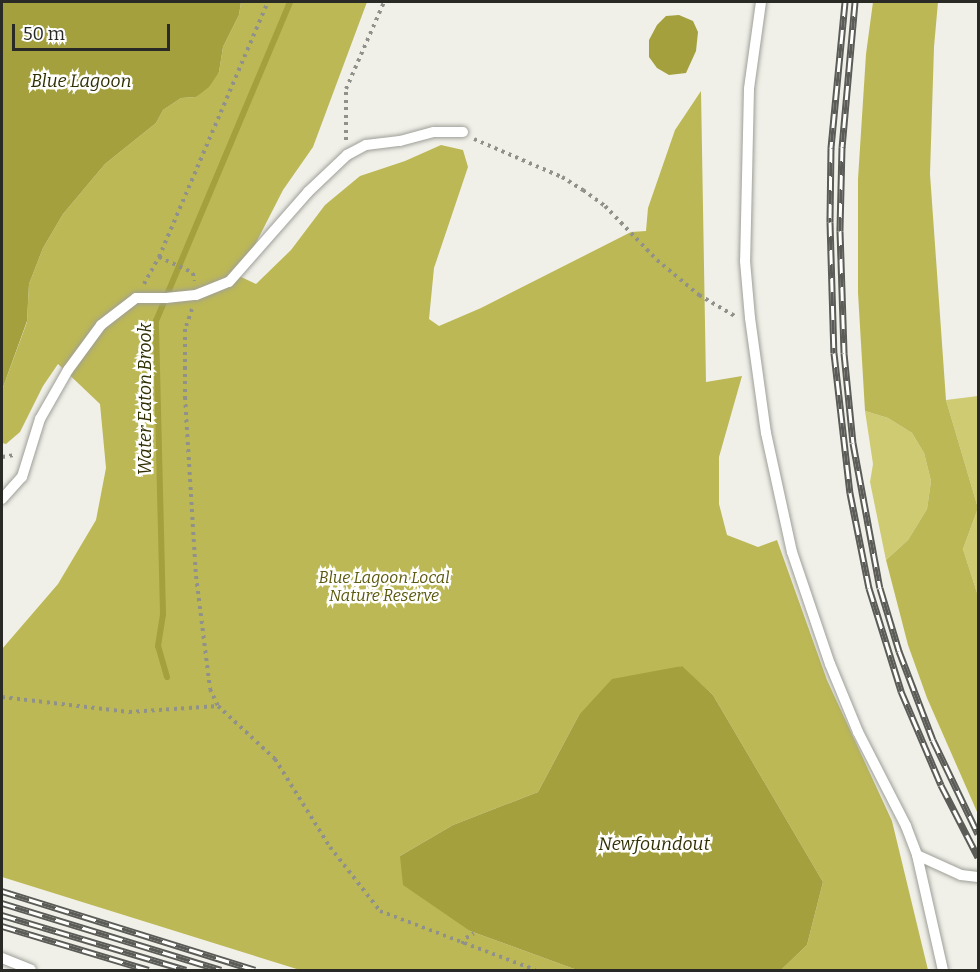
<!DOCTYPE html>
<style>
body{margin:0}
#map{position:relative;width:980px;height:972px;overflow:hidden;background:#f0f0e9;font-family:Bitter,serif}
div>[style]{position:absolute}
.green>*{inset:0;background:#cecb72}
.forest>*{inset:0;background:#bcb856}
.water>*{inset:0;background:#a4a03d}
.stream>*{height:6px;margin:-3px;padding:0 3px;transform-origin:3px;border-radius:3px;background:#a4a03d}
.path>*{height:4px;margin-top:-2px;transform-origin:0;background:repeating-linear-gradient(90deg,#91918c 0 3px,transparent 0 7.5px)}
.roads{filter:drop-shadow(0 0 2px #9f9f99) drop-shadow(0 0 2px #9f9f99)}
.service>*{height:10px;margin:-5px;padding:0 5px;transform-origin:5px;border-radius:5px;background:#fff}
.rail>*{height:7px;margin-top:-3.5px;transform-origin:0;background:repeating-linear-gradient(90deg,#fffffe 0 14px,#5b5b57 0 28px);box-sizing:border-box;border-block:2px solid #5b5b57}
span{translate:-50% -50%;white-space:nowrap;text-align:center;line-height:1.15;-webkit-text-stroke:5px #fffffe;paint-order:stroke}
.park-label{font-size:16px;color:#5b580d;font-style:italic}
.water-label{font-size:18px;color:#312f04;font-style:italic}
.frame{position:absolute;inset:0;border:3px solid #292926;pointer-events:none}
.scale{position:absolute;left:12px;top:24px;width:158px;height:27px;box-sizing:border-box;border:3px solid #292926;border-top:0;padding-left:8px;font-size:18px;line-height:21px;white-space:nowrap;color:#292926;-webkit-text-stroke:4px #fffffe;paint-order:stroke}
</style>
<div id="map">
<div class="green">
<div style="clip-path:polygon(978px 396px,978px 596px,963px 549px,978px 508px,946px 400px)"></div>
<div style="clip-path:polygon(865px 411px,888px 418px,912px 433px,924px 453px,931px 481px,927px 509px,908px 540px,886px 560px,870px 482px,873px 464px)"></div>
</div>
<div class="forest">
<div style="clip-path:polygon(241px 2px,367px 2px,313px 147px,283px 190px,239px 276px,256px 284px,291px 250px,325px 205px,360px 176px,405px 161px,441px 145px,463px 150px,468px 167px,434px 268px,429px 319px,439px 326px,481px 308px,631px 232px,646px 231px,648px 208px,675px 130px,701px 91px,706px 382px,742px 376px,719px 457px,719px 504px,727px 535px,758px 547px,777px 540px,827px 680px,892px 821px,928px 970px,781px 970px,807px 945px,823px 882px,713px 695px,681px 666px,579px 715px,538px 792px,453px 825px,400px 856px,470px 931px,577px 970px,300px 970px,2px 877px,2px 649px,58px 584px,96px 520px,106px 468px,100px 404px,58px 364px,43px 386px,20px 432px,6px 444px,2px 443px,2px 390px,27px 322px,29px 284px,43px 248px,63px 214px,105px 164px,156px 123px,163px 110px,181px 98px,196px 97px,219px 72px,223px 47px,239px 15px)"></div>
<div style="clip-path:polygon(873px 2px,938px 2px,934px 47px,930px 174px,946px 400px,978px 508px,963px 549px,978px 596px,978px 814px,927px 698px,908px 645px,886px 560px,908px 540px,927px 509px,931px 481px,924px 453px,912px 433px,888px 418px,865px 411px,858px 293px,858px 179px,866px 54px)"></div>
</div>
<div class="water">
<div style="clip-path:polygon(2px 2px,241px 2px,239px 15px,223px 47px,219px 72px,209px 87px,196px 97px,181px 98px,163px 110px,156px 123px,105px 164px,63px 214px,43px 248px,29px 284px,27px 321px,2px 390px)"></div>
<div style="clip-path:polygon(679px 15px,693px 21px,698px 32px,696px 51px,686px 73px,669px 75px,657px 68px,649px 57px,649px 40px,657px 25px,666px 16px)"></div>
<div style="clip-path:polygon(682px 666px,713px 695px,823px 882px,807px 945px,781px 970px,577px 970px,470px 931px,403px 885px,400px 856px,453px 825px,538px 792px,579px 715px,612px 679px)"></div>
</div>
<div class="stream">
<div style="left:167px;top:677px;width:32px;rotate:-106deg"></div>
<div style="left:158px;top:646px;width:32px;rotate:-81deg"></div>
<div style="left:163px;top:614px;width:293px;rotate:-91.4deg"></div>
<div style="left:156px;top:321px;width:346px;rotate:-67.2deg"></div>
</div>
<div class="path">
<div style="left:474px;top:139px;width:96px;rotate:23.4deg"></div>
<div style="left:562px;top:177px;width:25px;rotate:32deg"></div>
<div style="left:583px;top:190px;width:27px;rotate:36deg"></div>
<div style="left:605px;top:206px;width:75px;rotate:46.1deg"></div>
<div style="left:657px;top:260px;width:55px;rotate:39.8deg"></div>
<div style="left:699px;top:295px;width:42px;rotate:30.3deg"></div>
<div style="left:346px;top:140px;width:51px;rotate:-90deg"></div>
<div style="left:346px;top:89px;width:95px;rotate:-66.4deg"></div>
<div style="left:159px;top:257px;width:38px;rotate:25deg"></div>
<div style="left:193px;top:273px;width:8px;rotate:83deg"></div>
<div style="left:144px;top:284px;width:31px;rotate:-61deg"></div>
<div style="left:159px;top:257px;width:277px;rotate:-66.9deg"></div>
<div style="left:192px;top:309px;width:21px;rotate:109deg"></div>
<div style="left:185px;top:329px;width:68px;rotate:90deg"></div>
<div style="left:185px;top:397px;width:179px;rotate:86.5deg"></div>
<div style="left:196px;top:576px;width:114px;rotate:82.9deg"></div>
<div style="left:210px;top:689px;width:19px;rotate:65deg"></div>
<div style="left:218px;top:706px;width:78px;rotate:42.9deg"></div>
<div style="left:275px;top:759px;width:104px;rotate:58deg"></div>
<div style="left:330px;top:847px;width:81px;rotate:52deg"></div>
<div style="left:380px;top:911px;width:166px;rotate:20.8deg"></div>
<div style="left:2px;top:457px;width:12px;rotate:-9deg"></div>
<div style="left:2px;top:697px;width:128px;rotate:6.7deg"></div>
<div style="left:129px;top:712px;width:89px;rotate:-3.9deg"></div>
<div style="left:462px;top:944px;width:7px;rotate:-56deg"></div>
<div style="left:466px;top:938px;width:9px;rotate:-32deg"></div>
</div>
<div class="roads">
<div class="service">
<div style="left:761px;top:2px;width:88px;rotate:97.9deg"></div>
<div style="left:749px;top:89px;width:172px;rotate:91.3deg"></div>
<div style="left:745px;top:261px;width:57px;rotate:85deg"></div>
<div style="left:750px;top:318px;width:116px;rotate:82.1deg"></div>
<div style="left:766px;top:433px;width:122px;rotate:77.7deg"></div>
<div style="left:792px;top:552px;width:118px;rotate:71.3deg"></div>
<div style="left:830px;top:664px;width:74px;rotate:67.6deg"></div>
<div style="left:858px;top:732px;width:106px;rotate:62.9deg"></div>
<div style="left:906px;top:826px;width:31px;rotate:69deg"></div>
<div style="left:917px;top:855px;width:118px;rotate:77.3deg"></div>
<div style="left:2px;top:499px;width:30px;rotate:-48deg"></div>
<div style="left:22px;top:477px;width:61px;rotate:-72.8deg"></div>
<div style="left:40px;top:419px;width:56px;rotate:-60.3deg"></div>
<div style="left:68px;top:370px;width:56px;rotate:-53.7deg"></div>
<div style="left:101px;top:325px;width:44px;rotate:-37.6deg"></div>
<div style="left:136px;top:298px;width:30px"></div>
<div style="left:166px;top:298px;width:30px;rotate:-6deg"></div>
<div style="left:196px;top:295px;width:35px;rotate:-22deg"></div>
<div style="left:229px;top:282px;width:120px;rotate:-48.7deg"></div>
<div style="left:308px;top:192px;width:54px;rotate:-43.5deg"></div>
<div style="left:347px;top:155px;width:21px;rotate:-28deg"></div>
<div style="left:366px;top:145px;width:34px;rotate:-7deg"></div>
<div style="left:400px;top:141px;width:35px;rotate:-15deg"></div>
<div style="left:434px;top:132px;width:29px"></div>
<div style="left:917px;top:855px;width:48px;rotate:24.4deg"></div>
<div style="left:961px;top:875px;width:17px;rotate:7deg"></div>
<div style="left:2px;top:958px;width:31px;rotate:22deg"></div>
</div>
</div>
<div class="rail">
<div style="left:845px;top:2px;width:147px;rotate:95.5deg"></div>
<div style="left:831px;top:148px;width:74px;rotate:90.8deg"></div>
<div style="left:830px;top:222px;width:131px;rotate:88.3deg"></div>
<div style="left:834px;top:353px;width:141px;rotate:83.5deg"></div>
<div style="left:850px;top:493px;width:97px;rotate:78.7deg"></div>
<div style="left:869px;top:588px;width:108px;rotate:72.7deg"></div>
<div style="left:901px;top:691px;width:102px;rotate:66.9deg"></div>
<div style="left:941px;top:785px;width:81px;rotate:62.8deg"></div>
<div style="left:855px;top:2px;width:146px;rotate:95.1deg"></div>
<div style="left:842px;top:147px;width:84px;rotate:91.4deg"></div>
<div style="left:840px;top:231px;width:122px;rotate:88.1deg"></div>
<div style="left:844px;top:353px;width:90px;rotate:84.3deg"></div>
<div style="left:853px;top:443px;width:147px;rotate:79.5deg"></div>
<div style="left:880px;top:588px;width:66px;rotate:73.2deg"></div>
<div style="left:899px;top:651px;width:95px;rotate:69.1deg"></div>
<div style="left:933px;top:740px;width:104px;rotate:64.4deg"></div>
<div style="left:2px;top:891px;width:265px;rotate:17.3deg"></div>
<div style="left:2px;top:903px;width:229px;rotate:17deg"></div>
<div style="left:2px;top:915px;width:192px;rotate:16.6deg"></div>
<div style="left:2px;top:926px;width:153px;rotate:16.7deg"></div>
</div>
<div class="park-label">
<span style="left:384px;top:587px">Blue Lagoon Local<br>Nature Reserve</span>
</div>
<div class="water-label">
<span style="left:81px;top:81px">Blue Lagoon</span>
<span style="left:145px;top:399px;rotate:-90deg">Water Eaton Brook</span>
<span style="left:654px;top:844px">Newfoundout</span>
</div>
<div class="frame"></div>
<div class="scale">50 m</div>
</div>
